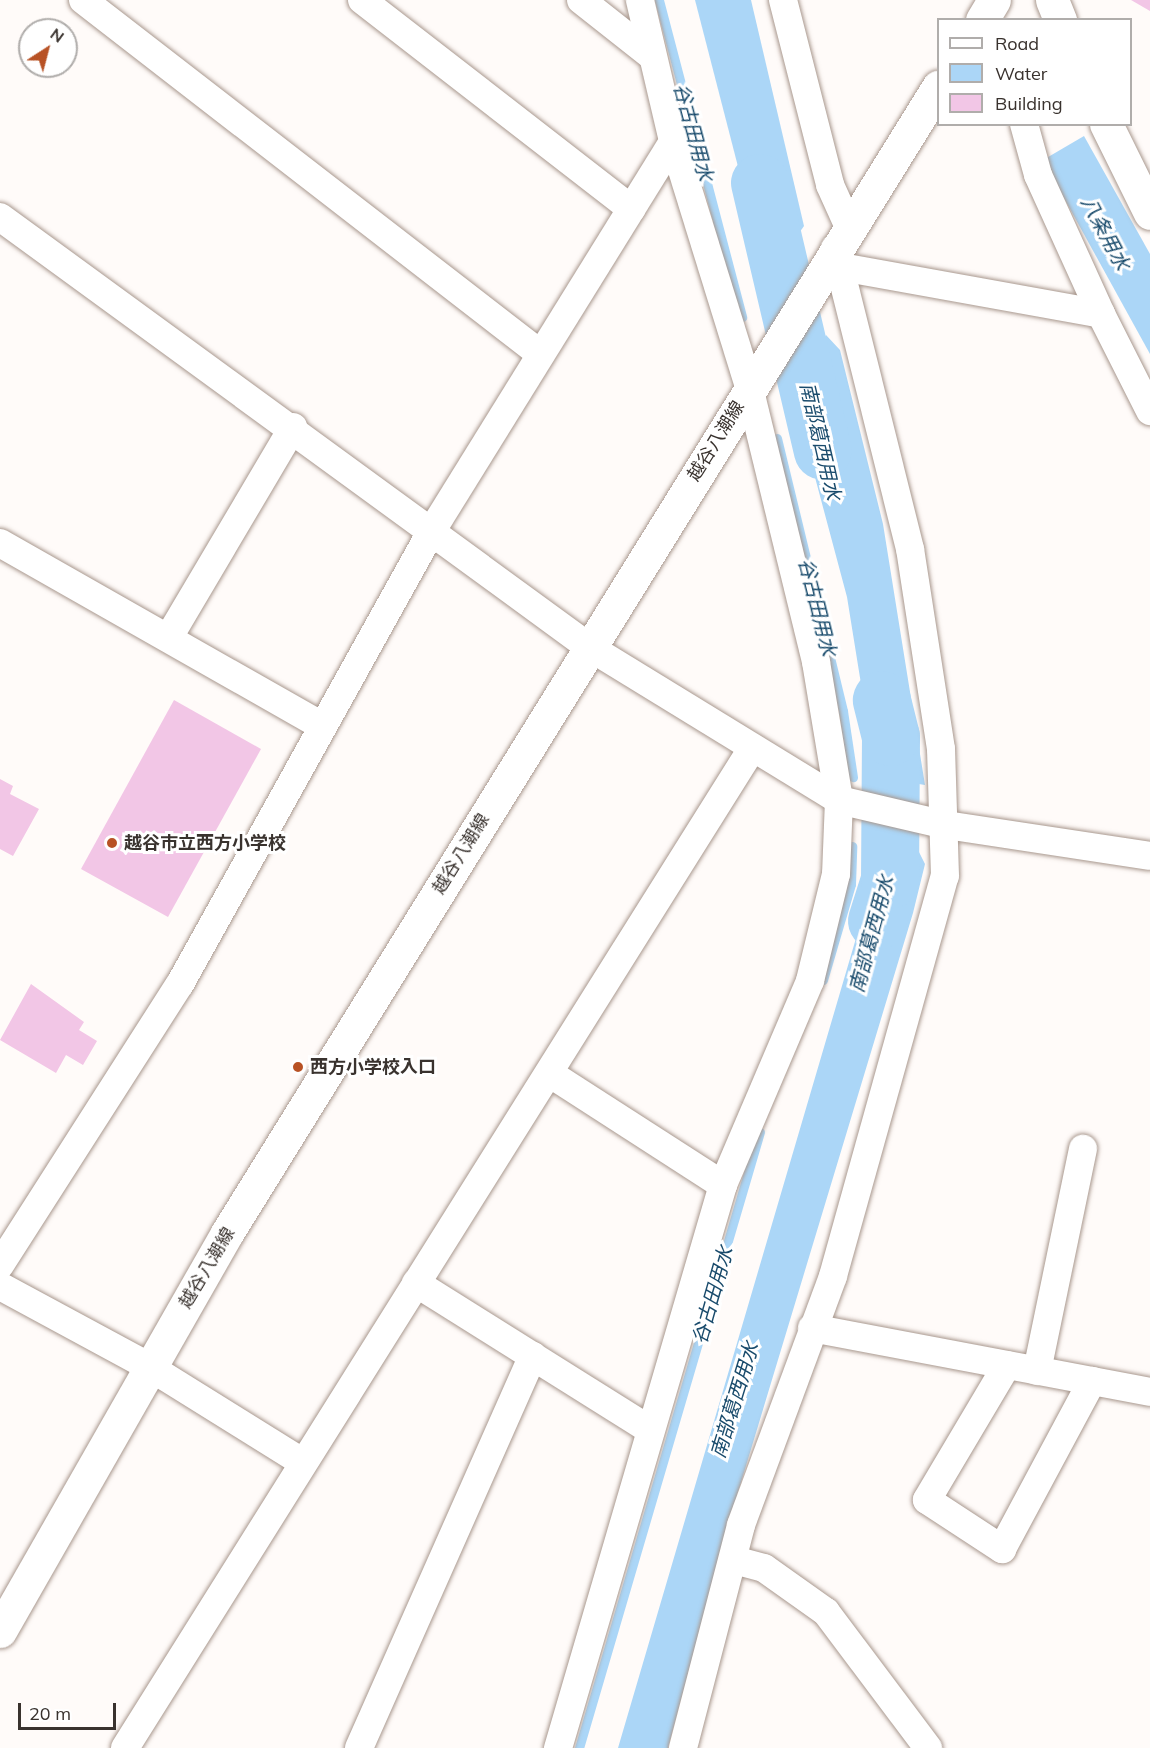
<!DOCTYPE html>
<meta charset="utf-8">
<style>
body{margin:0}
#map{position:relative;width:1150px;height:1748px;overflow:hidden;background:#fffbf9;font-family:Mulish,"Noto Sans JP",sans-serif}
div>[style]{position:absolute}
.water>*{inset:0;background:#abd6f7}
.stream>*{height:9px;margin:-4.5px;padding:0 4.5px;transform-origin:4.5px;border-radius:4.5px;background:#abd6f7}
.river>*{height:58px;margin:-29px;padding:0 29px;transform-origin:29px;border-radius:29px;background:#abd6f7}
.building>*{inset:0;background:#f2c6e6}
.roads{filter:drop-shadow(0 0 2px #a9988e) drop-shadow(0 0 2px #a9988e)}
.minor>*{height:28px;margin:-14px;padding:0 14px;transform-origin:14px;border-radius:14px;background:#fff}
.tertiary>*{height:33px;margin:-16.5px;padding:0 16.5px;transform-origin:16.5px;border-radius:16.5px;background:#fff}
.secondary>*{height:33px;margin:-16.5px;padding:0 16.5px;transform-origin:16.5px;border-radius:16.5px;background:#fff}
.dots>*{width:16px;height:16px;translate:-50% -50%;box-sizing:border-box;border:3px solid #fff;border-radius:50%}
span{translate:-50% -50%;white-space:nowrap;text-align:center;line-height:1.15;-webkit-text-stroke:6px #fff;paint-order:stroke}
.street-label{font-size:18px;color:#39322e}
.poi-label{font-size:18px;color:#39322e;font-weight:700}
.left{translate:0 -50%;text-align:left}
.water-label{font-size:20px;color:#194b6c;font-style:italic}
.legend{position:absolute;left:937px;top:18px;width:195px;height:108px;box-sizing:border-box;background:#fff;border:2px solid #b0adab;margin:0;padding:8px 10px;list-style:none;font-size:18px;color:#39322e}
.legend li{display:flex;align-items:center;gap:12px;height:30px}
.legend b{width:30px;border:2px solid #b0adab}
.north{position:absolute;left:18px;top:18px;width:60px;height:60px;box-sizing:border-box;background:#fff;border:2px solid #b0adab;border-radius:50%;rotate:36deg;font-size:16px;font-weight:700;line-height:24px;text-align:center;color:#39322e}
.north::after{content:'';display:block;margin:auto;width:21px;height:27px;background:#b85225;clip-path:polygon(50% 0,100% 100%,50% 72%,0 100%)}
.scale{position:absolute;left:18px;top:1703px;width:98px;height:27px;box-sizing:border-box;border:3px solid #39322e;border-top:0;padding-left:8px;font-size:18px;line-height:21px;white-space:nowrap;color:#39322e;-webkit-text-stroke:4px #fff;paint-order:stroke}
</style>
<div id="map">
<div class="water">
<div style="clip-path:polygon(695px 0,751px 0,804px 226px,767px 279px)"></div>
<div style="clip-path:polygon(1084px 136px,1150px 254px,1150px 354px,1043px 160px)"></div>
<div style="clip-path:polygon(826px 335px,840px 350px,883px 524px,925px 785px,876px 777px,847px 597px,793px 395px)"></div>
<div style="clip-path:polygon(869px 838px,918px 850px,925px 864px,913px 913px,729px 1522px,668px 1748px,618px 1748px,869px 894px)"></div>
</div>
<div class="stream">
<div style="left:659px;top:0;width:328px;rotate:75.3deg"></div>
<div style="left:777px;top:438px;width:281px;rotate:76.4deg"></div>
<div style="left:843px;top:711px;width:67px;rotate:81.4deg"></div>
<div style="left:823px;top:980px;width:100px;rotate:-73.7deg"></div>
<div style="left:851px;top:884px;width:38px;rotate:-88deg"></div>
<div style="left:579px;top:1748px;width:642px;rotate:-73.63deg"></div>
</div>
<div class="river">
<div style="left:760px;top:183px;width:275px;rotate:76.8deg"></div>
<div style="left:877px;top:921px;width:43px;rotate:-72.4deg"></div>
<div style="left:890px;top:880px;width:143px;rotate:-89.6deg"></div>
<div style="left:891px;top:737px;width:38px;rotate:-104deg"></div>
</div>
<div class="building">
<div style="clip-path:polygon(1131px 0,1150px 0,1150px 11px)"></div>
<div style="clip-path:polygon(174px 700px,261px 749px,168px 917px,81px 869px)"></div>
<div style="clip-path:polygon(0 779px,13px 786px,10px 794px,39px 809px,13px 856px,0 849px)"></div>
<div style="clip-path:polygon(31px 984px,84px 1022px,79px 1030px,97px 1041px,83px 1065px,66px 1055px,56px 1073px,0 1040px)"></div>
</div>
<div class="roads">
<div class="minor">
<div style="left:83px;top:0;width:577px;rotate:37.74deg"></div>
<div style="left:362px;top:0;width:341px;rotate:37.8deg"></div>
<div style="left:581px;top:0;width:90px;rotate:38.3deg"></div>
<div style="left:783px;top:0;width:191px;rotate:75.7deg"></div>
<div style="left:830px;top:185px;width:46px;rotate:65.7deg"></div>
<div style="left:1024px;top:124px;width:53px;rotate:74.6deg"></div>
<div style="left:1038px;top:175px;width:153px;rotate:65.6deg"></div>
<div style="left:673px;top:141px;width:257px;rotate:72.8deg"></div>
<div style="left:749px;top:387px;width:283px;rotate:76.3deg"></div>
<div style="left:816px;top:662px;width:140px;rotate:80.5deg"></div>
<div style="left:839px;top:800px;width:74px;rotate:92.3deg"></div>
<div style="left:836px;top:874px;width:110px;rotate:103.7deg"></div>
<div style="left:810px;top:981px;width:222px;rotate:113.1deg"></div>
<div style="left:0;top:217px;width:729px;rotate:36.13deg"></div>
<div style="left:589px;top:647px;width:293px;rotate:31.5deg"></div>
<div style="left:839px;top:800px;width:110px;rotate:13.2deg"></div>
<div style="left:946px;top:825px;width:206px;rotate:8.6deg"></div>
<div style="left:841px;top:267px;width:264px;rotate:10.2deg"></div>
<div style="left:1101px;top:314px;width:109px;rotate:63.2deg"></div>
<div style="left:0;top:543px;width:369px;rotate:29.6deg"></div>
<div style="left:169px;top:637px;width:244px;rotate:-59.4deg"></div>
<div style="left:549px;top:1073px;width:207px;rotate:32.8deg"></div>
<div style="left:723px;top:1185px;width:587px;rotate:106.33deg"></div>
<div style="left:0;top:1265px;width:334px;rotate:-57.4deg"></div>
<div style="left:180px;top:984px;width:517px;rotate:-60.96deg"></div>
<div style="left:431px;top:532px;width:460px;rotate:-58.2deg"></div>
<div style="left:673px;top:141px;width:145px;rotate:-103.2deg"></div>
<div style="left:416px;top:1283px;width:275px;rotate:32.1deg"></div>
<div style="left:0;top:1286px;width:168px;rotate:28.4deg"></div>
<div style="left:148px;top:1366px;width:181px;rotate:31.9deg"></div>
<div style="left:812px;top:1328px;width:344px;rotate:10.7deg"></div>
<div style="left:1007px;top:1365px;width:157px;rotate:120.7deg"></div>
<div style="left:927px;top:1500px;width:90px;rotate:33.2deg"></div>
<div style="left:1002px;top:1549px;width:191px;rotate:-61.8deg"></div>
<div style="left:1037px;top:1371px;width:227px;rotate:-78.3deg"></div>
<div style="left:734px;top:1560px;width:31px;rotate:15deg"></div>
<div style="left:764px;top:1568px;width:76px;rotate:35.4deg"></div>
<div style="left:826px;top:1612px;width:170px;rotate:53.1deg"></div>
<div style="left:125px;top:1748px;width:1178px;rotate:-57.9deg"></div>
<div style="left:359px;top:1748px;width:429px;rotate:-66.1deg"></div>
<div style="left:683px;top:1748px;width:230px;rotate:-75.4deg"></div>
<div style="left:741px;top:1525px;width:265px;rotate:-69.7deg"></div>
<div style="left:833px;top:1276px;width:415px;rotate:-74.4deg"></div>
<div style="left:945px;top:876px;width:127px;rotate:-91.8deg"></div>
<div style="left:941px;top:749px;width:202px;rotate:-98.8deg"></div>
<div style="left:910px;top:549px;width:310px;rotate:-104deg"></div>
</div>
<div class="tertiary">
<div style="left:1052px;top:0;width:22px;rotate:68deg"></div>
<div style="left:1106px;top:124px;width:99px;rotate:63.7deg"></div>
</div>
<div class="secondary">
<div style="left:982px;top:20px;width:23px;rotate:-59deg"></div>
<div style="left:0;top:1631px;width:458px;rotate:-60.3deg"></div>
<div style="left:227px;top:1233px;width:1349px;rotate:-58.18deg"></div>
</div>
</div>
<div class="dots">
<div style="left:112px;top:843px;background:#b85225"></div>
<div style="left:298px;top:1067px;background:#b85225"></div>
</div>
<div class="street-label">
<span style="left:716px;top:441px;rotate:-58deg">越谷八潮線</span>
<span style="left:461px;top:854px;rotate:-58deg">越谷八潮線</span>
<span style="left:207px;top:1268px;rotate:-59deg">越谷八潮線</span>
</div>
<div class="poi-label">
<span class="left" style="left:124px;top:843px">越谷市立西方小学校</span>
<span class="left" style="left:310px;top:1067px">西方小学校入口</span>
</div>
<div class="water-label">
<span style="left:694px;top:132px;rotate:75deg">谷古田用水</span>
<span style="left:1106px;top:233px;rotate:62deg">八条用水</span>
<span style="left:821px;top:441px;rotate:77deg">南部葛西用水</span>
<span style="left:818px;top:607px;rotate:76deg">谷古田用水</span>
<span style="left:871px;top:934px;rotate:-75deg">南部葛西用水</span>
<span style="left:712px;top:1295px;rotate:-74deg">谷古田用水</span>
<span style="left:734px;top:1400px;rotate:-73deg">南部葛西用水</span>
</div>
<ul class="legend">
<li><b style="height:8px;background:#fff"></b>Road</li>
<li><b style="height:16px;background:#abd6f7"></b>Water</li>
<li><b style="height:16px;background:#f2c6e6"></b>Building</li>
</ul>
<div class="north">N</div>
<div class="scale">20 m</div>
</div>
